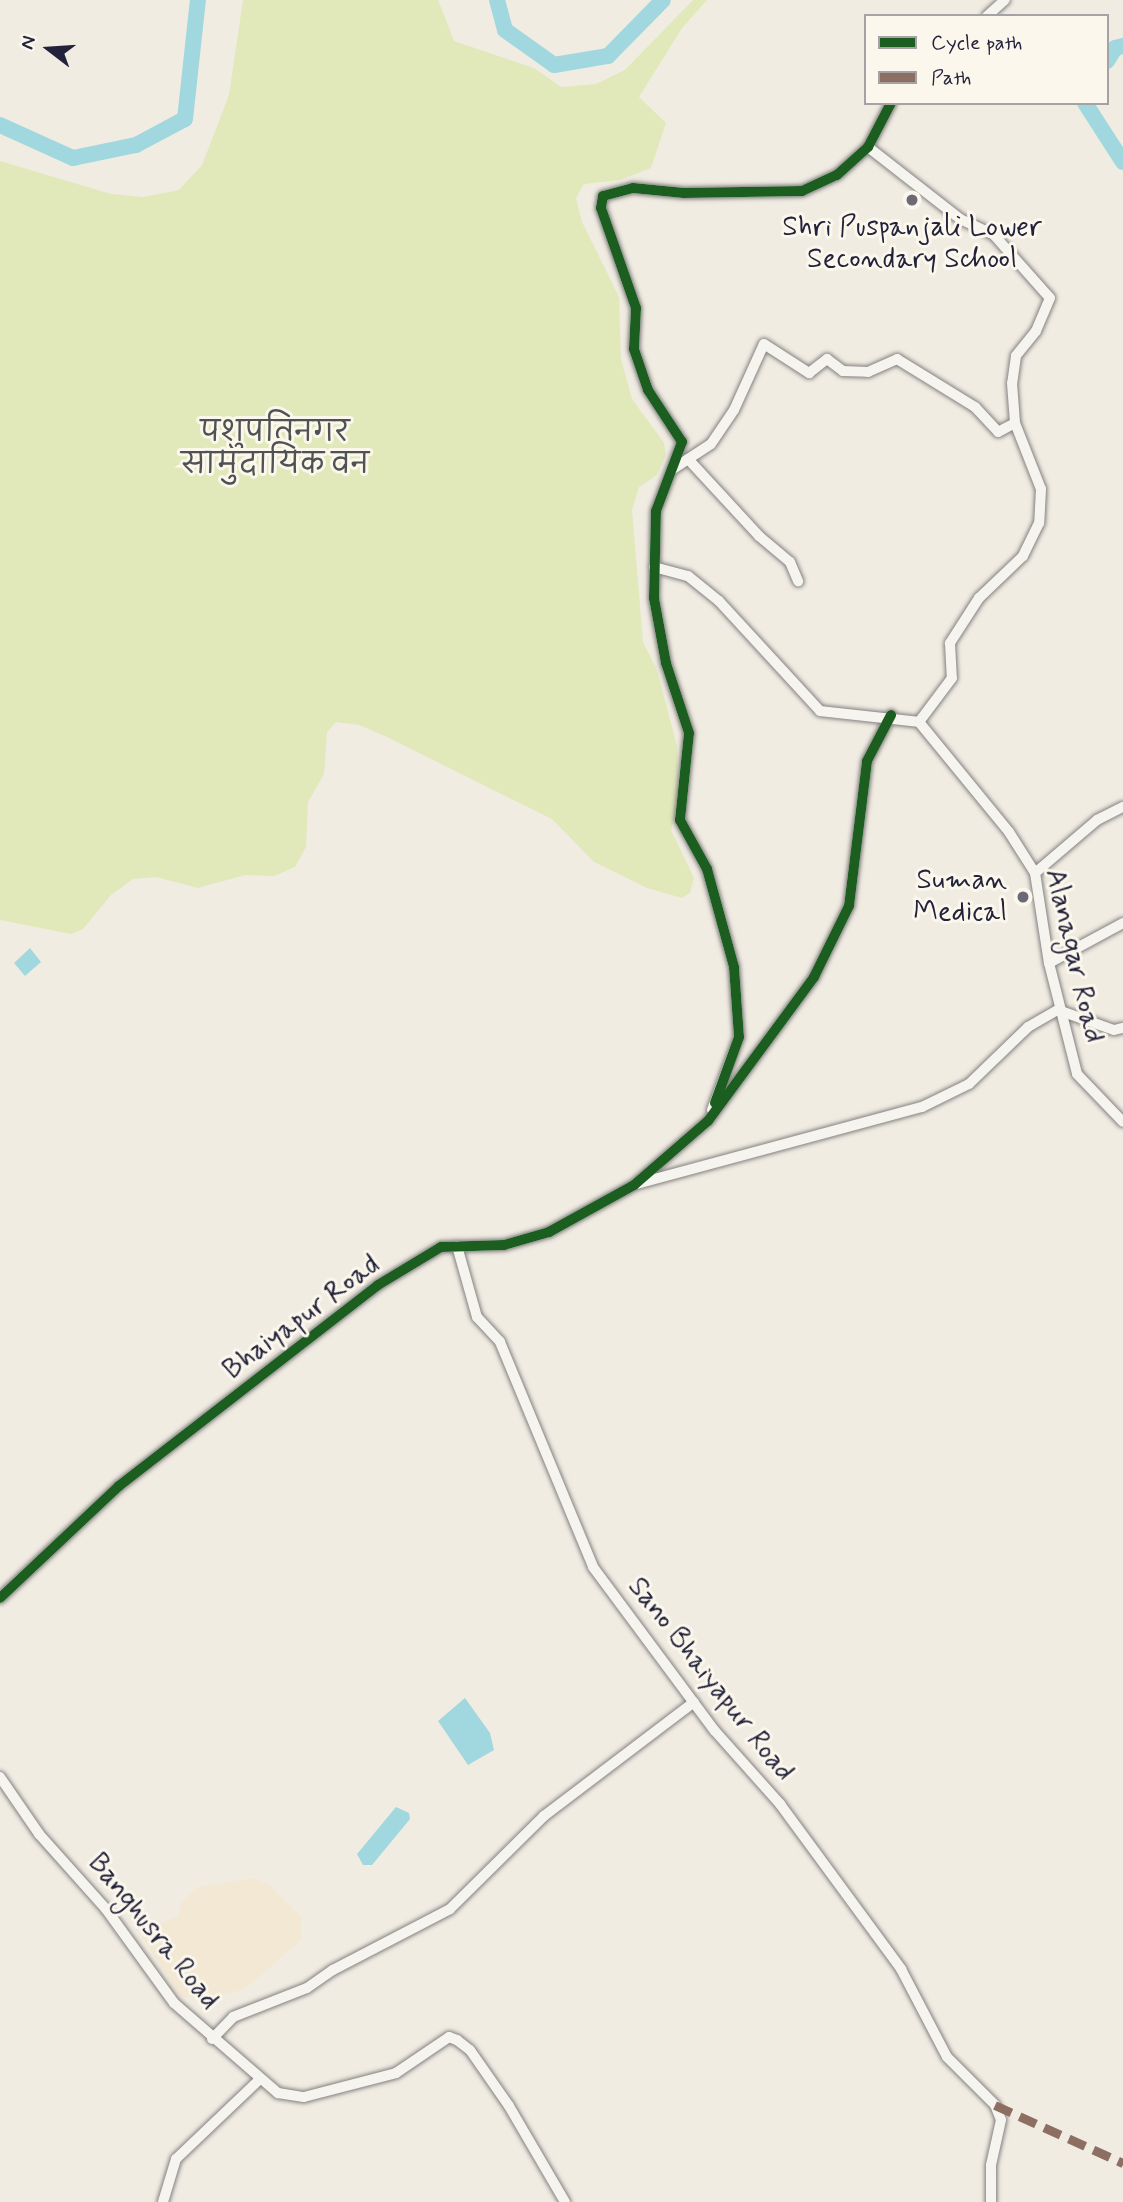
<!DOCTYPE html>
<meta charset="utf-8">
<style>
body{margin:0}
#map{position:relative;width:1123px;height:2202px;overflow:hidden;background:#f1ece2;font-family:Mynerve,"Playpen Sans Deva",sans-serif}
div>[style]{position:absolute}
.built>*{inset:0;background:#f2e8d4}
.green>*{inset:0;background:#e1e8ba}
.water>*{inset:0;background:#a1d7de}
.river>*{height:16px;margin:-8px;padding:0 8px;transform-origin:8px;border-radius:8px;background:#a1d7de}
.roads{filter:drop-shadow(0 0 2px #848182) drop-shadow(0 0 2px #848182)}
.minor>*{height:10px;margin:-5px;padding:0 5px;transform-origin:5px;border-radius:5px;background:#f5f4ef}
.quiet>*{height:9px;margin-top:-4.5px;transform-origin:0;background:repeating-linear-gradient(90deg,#8d6e63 0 18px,transparent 0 27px)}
.cycleway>*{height:10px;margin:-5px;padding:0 5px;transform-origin:5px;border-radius:5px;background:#1b5e20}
.dots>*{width:19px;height:19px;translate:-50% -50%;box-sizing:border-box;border:4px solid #fbf7ec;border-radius:50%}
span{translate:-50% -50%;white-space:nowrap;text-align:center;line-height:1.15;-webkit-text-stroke:6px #fbf7ec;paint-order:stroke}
.poi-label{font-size:28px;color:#22223b}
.right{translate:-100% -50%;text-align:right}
.park-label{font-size:28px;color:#4e5352}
.street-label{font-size:28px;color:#22223b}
.legend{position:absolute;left:864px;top:14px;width:245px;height:91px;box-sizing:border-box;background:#fbf7ec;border:2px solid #a4a2a5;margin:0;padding:9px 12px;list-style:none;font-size:21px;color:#22223b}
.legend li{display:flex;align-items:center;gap:14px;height:35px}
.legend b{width:35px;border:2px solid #a4a2a5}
.north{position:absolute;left:14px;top:14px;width:70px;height:70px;-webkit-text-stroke:5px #fbf7ec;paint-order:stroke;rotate:287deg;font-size:19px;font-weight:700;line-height:28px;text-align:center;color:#22223b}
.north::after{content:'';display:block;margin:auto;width:24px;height:32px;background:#22223b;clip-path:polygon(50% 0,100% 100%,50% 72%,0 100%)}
</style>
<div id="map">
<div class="built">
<div style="clip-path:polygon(253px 1878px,270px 1885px,301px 1916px,301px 1940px,245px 1989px,209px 1998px,181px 1997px,142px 1937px,144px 1929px,177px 1917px,181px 1903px,197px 1887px)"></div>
</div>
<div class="green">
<div style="clip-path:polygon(243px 0,438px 0,454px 41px,534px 68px,561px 87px,596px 84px,625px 70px,693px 0,707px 0,682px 28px,639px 97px,666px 123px,651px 168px,620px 180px,584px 184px,576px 198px,582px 222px,619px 297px,621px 359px,632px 399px,664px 443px,666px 455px,657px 475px,639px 487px,632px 510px,643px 642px,657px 670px,677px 746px,679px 798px,671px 830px,694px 878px,690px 893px,682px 898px,647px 888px,594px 862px,552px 819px,385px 736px,359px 725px,336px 722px,327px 732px,324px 774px,308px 802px,306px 847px,295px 867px,274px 876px,245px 875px,198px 888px,156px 877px,133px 879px,111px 895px,83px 929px,71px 934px,0 920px,0 161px,111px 194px,143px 197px,179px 190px,202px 165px,229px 95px)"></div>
</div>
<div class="water">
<div style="clip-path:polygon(30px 948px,41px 962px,25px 976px,14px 963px)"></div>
<div style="clip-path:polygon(465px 1698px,490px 1733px,494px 1750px,468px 1765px,438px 1721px)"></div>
<div style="clip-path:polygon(396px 1807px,409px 1813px,410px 1819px,372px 1865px,363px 1865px,357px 1854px)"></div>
</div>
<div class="river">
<div style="left:497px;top:0;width:31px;rotate:75deg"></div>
<div style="left:505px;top:30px;width:60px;rotate:35.5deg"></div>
<div style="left:554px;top:65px;width:55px;rotate:-9.5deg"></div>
<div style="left:608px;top:56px;width:78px;rotate:-45.5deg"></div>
<div style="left:1107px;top:61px;width:15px;rotate:-58deg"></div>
<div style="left:1115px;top:48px;width:8px;rotate:-14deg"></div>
<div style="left:1085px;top:103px;width:70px;rotate:57.2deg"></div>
<div style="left:0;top:125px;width:80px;rotate:24.3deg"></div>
<div style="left:73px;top:158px;width:64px;rotate:-11.7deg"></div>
<div style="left:136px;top:145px;width:55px;rotate:-28deg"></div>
<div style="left:185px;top:119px;width:120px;rotate:-83.8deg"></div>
</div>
<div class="roads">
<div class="minor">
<div style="left:987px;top:16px;width:24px;rotate:-42deg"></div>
<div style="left:868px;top:147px;width:117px;rotate:38deg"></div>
<div style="left:960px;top:219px;width:38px;rotate:25deg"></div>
<div style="left:994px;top:235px;width:84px;rotate:48.4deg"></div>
<div style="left:1050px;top:298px;width:36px;rotate:113deg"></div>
<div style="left:1036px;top:331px;width:32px;rotate:129deg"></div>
<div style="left:1016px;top:356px;width:27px;rotate:98deg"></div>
<div style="left:1012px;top:383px;width:40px;rotate:85.7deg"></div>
<div style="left:1015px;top:423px;width:71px;rotate:68.5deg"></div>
<div style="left:1041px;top:489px;width:34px;rotate:93deg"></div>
<div style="left:1039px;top:523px;width:37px;rotate:116deg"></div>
<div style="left:1023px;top:556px;width:61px;rotate:136.3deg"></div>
<div style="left:979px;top:598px;width:54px;rotate:122.8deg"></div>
<div style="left:950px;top:643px;width:35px;rotate:87deg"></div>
<div style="left:952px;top:678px;width:55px;rotate:126.9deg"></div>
<div style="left:688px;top:459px;width:105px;rotate:47.3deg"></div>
<div style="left:759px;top:536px;width:40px;rotate:40deg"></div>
<div style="left:790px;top:562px;width:21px;rotate:67deg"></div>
<div style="left:673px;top:469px;width:45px;rotate:-33.3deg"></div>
<div style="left:711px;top:444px;width:41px;rotate:-55.9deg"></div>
<div style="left:734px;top:410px;width:72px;rotate:-65.6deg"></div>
<div style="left:764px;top:344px;width:54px;rotate:32.8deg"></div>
<div style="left:809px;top:373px;width:23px;rotate:-38deg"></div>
<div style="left:827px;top:359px;width:20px;rotate:37deg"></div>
<div style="left:843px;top:371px;width:25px;rotate:2deg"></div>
<div style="left:868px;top:372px;width:32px;rotate:-24deg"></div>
<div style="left:897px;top:359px;width:92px;rotate:31.6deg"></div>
<div style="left:975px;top:407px;width:34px;rotate:47deg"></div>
<div style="left:998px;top:432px;width:19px;rotate:-28deg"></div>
<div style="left:654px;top:567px;width:35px;rotate:15deg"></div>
<div style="left:688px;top:576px;width:40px;rotate:39deg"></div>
<div style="left:719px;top:601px;width:149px;rotate:47.4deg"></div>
<div style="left:820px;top:711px;width:100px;rotate:6.3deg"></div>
<div style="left:919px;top:722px;width:142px;rotate:50.7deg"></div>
<div style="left:1009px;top:832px;width:49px;rotate:57.6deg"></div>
<div style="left:1035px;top:873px;width:91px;rotate:81.2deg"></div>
<div style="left:1049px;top:963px;width:114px;rotate:75.8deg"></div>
<div style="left:1077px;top:1074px;width:66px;rotate:46.2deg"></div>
<div style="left:1035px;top:873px;width:82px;rotate:-40.5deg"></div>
<div style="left:1097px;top:820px;width:29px;rotate:-27deg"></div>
<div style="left:1049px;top:963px;width:84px;rotate:-28.4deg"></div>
<div style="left:1058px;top:1010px;width:59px;rotate:19.7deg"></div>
<div style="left:1114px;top:1030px;width:9px;rotate:-13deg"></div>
<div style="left:712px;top:1110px;width:78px;rotate:-69.7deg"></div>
<div style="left:739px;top:1037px;width:70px;rotate:-94.1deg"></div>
<div style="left:734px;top:967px;width:102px;rotate:-105.4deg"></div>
<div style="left:707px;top:869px;width:56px;rotate:-118.9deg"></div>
<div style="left:680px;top:820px;width:87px;rotate:-84.1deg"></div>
<div style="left:689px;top:733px;width:74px;rotate:-108.2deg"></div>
<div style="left:666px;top:663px;width:66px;rotate:-100.5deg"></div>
<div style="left:654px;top:598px;width:87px;rotate:-88.7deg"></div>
<div style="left:656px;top:511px;width:74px;rotate:-69.4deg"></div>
<div style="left:682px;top:442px;width:62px;rotate:-123.2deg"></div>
<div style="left:648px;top:390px;width:43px;rotate:-108.9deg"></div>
<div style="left:634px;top:349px;width:41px;rotate:-87.2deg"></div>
<div style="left:636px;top:308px;width:106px;rotate:-109.3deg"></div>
<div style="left:601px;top:208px;width:12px;rotate:-81deg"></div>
<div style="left:603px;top:196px;width:31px;rotate:-15deg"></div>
<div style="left:633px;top:188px;width:51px;rotate:5.6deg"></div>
<div style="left:684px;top:193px;width:118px;rotate:-1deg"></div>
<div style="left:802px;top:191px;width:38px;rotate:-25deg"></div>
<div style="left:837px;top:175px;width:42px;rotate:-42.1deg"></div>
<div style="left:868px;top:147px;width:50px;rotate:-62.4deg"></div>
<div style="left:636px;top:1184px;width:296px;rotate:-15.1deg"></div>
<div style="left:922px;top:1107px;width:52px;rotate:-26.1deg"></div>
<div style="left:969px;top:1084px;width:82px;rotate:-44deg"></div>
<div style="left:1028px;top:1027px;width:34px;rotate:-30deg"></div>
<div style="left:457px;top:1246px;width:74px;rotate:74.3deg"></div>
<div style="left:477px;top:1317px;width:34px;rotate:47deg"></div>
<div style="left:500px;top:1342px;width:243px;rotate:67.5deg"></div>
<div style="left:593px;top:1567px;width:204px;rotate:53.4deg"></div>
<div style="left:715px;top:1731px;width:98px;rotate:48.3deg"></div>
<div style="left:780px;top:1804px;width:205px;rotate:53.7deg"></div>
<div style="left:901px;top:1969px;width:99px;rotate:62.4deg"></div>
<div style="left:947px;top:2057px;width:68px;rotate:45deg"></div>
<div style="left:995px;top:2105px;width:16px;rotate:68deg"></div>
<div style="left:1001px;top:2120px;width:46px;rotate:102.5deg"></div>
<div style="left:991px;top:2165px;width:37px;rotate:90deg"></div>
<div style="left:0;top:1598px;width:163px;rotate:-43.3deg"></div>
<div style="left:119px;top:1486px;width:328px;rotate:-37.8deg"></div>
<div style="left:378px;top:1285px;width:74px;rotate:-31.1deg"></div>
<div style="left:441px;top:1247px;width:63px;rotate:-1.8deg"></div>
<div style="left:504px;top:1245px;width:47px;rotate:-16.1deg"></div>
<div style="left:549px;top:1232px;width:97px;rotate:-28.9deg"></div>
<div style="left:634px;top:1185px;width:98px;rotate:-40.9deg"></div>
<div style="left:708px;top:1121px;width:179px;rotate:-53.6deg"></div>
<div style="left:814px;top:977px;width:79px;rotate:-63.8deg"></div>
<div style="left:849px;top:906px;width:146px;rotate:-82.9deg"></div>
<div style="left:867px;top:761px;width:52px;rotate:-62.4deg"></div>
<div style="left:0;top:1777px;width:69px;rotate:55.6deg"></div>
<div style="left:39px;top:1834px;width:101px;rotate:48.2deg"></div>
<div style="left:106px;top:1909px;width:116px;rotate:54.1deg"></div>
<div style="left:174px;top:2003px;width:138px;rotate:40.9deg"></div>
<div style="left:278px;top:2093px;width:26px;rotate:9deg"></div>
<div style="left:304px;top:2097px;width:95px;rotate:-14.6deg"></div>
<div style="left:396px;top:2073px;width:64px;rotate:-34.2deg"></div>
<div style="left:449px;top:2037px;width:9px;rotate:21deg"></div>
<div style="left:457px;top:2040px;width:16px;rotate:38deg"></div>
<div style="left:470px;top:2050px;width:68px;rotate:55.1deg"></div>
<div style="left:509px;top:2106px;width:111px;rotate:59.7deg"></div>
<div style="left:212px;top:2039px;width:30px;rotate:-46deg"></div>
<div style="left:233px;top:2017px;width:79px;rotate:-21.4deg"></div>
<div style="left:307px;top:1988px;width:32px;rotate:-35deg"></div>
<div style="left:333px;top:1970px;width:132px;rotate:-27.5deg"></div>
<div style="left:450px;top:1909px;width:132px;rotate:-44.7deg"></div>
<div style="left:544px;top:1816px;width:188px;rotate:-37.2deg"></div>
<div style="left:163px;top:2202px;width:45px;rotate:-73.2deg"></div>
<div style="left:176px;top:2159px;width:116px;rotate:-43.6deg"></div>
</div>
</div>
<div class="quiet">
<div style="left:995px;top:2105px;width:141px;rotate:24.4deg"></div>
</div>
<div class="cycleway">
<div style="left:715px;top:1103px;width:70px;rotate:-70deg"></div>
<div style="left:739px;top:1037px;width:70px;rotate:-94.1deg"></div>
<div style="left:734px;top:967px;width:102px;rotate:-105.4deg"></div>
<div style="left:707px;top:869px;width:56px;rotate:-118.9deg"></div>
<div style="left:680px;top:820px;width:87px;rotate:-84.1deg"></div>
<div style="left:689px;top:733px;width:74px;rotate:-108.2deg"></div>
<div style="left:666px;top:663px;width:66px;rotate:-100.5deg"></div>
<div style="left:654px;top:598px;width:87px;rotate:-88.7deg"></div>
<div style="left:656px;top:511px;width:74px;rotate:-69.4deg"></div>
<div style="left:682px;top:442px;width:62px;rotate:-123.2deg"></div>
<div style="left:648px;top:390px;width:43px;rotate:-108.9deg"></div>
<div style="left:634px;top:349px;width:41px;rotate:-87.2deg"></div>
<div style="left:636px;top:308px;width:106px;rotate:-109.3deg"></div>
<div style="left:601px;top:208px;width:12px;rotate:-81deg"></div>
<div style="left:603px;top:196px;width:31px;rotate:-15deg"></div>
<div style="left:633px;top:188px;width:51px;rotate:5.6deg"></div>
<div style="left:684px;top:193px;width:118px;rotate:-1deg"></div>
<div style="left:802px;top:191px;width:38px;rotate:-25deg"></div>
<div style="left:837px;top:175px;width:42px;rotate:-42.1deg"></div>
<div style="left:868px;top:147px;width:50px;rotate:-62.4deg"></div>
<div style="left:0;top:1598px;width:163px;rotate:-43.3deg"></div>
<div style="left:119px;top:1486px;width:328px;rotate:-37.8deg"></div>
<div style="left:378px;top:1285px;width:74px;rotate:-31.1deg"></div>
<div style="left:441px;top:1247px;width:63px;rotate:-1.8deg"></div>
<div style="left:504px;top:1245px;width:47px;rotate:-16.1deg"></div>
<div style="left:549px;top:1232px;width:97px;rotate:-28.9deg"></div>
<div style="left:634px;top:1185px;width:98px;rotate:-40.9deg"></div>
<div style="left:708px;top:1121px;width:179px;rotate:-53.6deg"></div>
<div style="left:814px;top:977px;width:79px;rotate:-63.8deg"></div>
<div style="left:849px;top:906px;width:146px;rotate:-82.9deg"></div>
<div style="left:867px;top:761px;width:52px;rotate:-62.4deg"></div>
</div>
<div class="dots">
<div style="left:912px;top:200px;background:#6a6975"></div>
<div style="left:1023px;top:897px;background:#6a6975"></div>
</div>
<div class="poi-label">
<span style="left:912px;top:244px">Shri Puspanjali Lower<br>Secondary School</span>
<span class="right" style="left:1007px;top:897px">Suman<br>Medical</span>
</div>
<div class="park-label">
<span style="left:275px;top:450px">पशुपतिनगर<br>सामुदायिक वन</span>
</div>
<div class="street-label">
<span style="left:1073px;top:956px;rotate:77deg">Alanagar Road</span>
<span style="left:302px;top:1318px;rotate:-37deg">Bhaiyapur Road</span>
<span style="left:710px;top:1680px;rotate:52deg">Sano Bhaiyapur Road</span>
<span style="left:153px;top:1932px;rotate:51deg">Banghusra Road</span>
</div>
<ul class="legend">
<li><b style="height:9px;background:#1b5e20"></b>Cycle path</li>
<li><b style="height:9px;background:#8d6e63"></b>Path</li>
</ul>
<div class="north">N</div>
</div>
